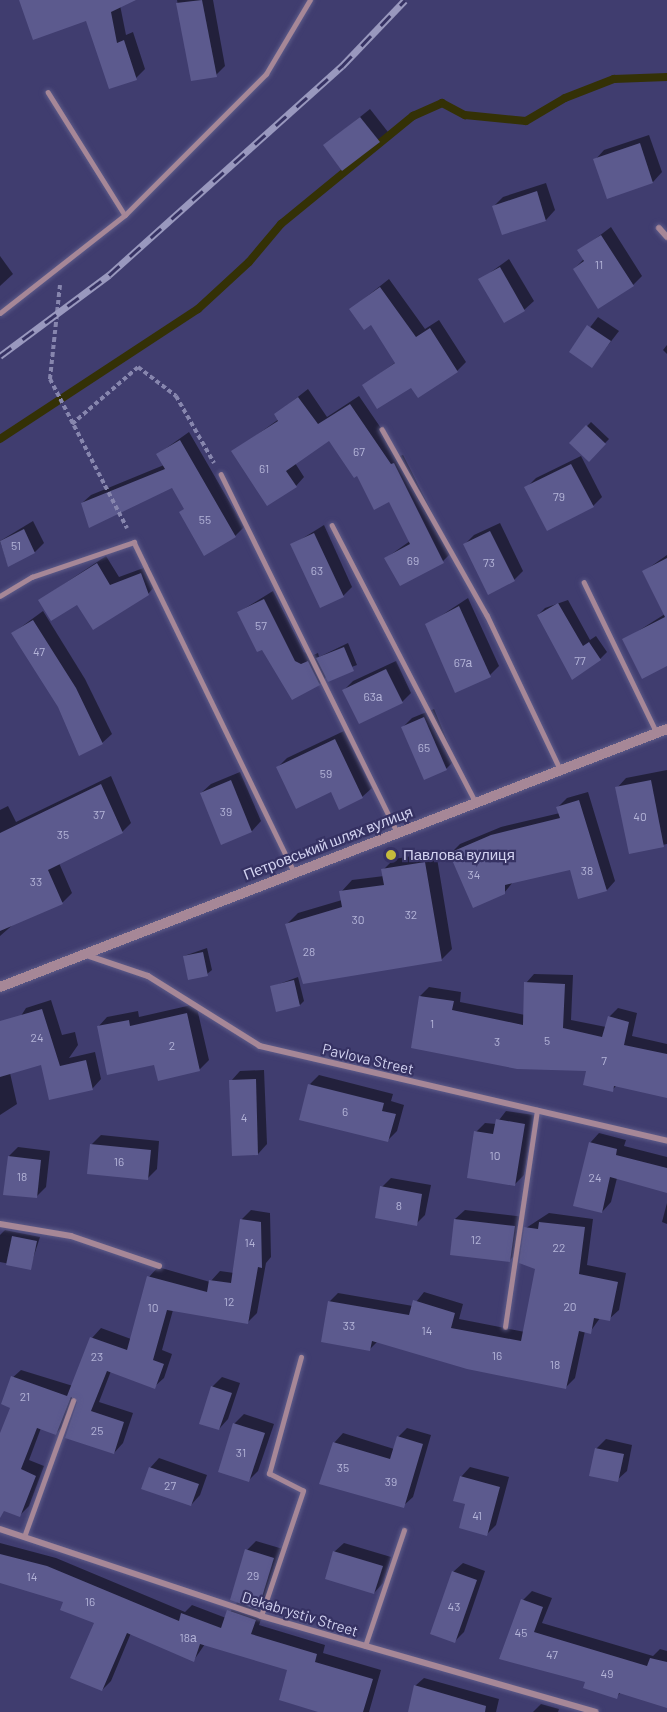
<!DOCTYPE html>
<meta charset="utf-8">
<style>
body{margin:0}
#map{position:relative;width:667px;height:1712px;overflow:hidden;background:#403d6f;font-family:Barlow,sans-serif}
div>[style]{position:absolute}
.shadow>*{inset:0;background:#0007}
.stream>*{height:8px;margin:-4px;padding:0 4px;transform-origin:4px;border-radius:4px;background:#343106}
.building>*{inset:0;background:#5c5a8e}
.path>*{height:4px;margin-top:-2px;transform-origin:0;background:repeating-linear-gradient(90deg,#8786ae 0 4.5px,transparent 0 7.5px)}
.roads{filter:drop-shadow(0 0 2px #5d5b89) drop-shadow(0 0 2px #5d5b89)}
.service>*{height:4.5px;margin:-2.25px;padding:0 2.25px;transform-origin:2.25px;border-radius:2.25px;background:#a68797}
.minor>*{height:6px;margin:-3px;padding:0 3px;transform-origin:3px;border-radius:3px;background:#a68797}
.tertiary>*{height:10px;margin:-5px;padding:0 5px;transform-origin:5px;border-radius:5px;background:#a68797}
.rail>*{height:7px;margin-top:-3.5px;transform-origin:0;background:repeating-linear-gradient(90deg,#363263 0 14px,#9998be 0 28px);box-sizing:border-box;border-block:2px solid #9998be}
.dots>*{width:16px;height:16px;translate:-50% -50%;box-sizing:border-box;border:3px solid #363263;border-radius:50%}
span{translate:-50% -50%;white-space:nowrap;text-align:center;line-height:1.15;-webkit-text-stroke:4.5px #363263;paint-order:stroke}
.number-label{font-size:12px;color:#b4b4d8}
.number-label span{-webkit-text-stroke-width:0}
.street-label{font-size:15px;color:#d2d2f0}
.poi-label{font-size:15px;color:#d2d2f0}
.left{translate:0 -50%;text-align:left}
</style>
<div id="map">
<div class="shadow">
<div style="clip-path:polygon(83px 0,119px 0,126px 35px,133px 32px,145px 69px,136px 78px)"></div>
<div style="clip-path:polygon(177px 0,213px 0,225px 66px,216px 75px,192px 80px)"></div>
<div style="clip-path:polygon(370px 109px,388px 132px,379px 141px,325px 145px)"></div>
<div style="clip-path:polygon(649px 135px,662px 172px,653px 182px,608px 197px,595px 160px,604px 150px)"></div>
<div style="clip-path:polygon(546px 183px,555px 210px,546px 220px,503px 233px,494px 206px,503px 197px)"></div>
<div style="clip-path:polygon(611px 227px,642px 276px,633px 285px,574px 269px,584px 259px,579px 251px)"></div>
<div style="clip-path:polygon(0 256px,13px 274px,0 286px)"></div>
<div style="clip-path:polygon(509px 259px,534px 301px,524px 310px,480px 280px)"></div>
<div style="clip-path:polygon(389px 279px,425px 329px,439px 320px,466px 362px,457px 371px,411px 386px,364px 385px,396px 362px,371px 323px,351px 309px)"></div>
<div style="clip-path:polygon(598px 317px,619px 331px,592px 366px,571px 352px)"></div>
<div style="clip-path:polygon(667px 345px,667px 354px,663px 350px)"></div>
<div style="clip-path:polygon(308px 389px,327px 417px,359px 396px,400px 456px,403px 455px,452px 552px,443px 561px,386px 558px,410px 541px,390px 500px,357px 474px,330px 439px,295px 463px,304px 477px,296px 486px,233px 452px,279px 419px,276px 414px)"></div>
<div style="clip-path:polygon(591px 422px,609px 439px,589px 460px,571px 443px)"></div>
<div style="clip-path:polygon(189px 432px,244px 527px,235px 536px,185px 508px,173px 486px,82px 503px,91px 495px,164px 465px,158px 454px)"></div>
<div style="clip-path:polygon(581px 456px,602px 497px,593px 506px,526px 488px,536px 478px)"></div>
<div style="clip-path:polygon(33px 521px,44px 543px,35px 552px,8px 565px,0 541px)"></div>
<div style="clip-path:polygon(500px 523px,523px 571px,514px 580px,465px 544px,474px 535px)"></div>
<div style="clip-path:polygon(324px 525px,352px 587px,343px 596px,292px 545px)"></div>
<div style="clip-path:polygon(667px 555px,667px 664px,624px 640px,665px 614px,643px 572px)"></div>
<div style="clip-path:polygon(106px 556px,119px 577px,149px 566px,156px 585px,148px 594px,78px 603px,40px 600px)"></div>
<div style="clip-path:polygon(273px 591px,304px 652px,311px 656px,318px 653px,319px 657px,348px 643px,357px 665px,327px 676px,319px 684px,239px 612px)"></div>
<div style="clip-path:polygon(468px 598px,499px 666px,490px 675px,427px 625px)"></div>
<div style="clip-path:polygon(568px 600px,590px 640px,596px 636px,607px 652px,600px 659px,538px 615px,545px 608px)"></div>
<div style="clip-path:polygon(43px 611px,85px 679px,112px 734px,102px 743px,59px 707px,13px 633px)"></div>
<div style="clip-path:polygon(396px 661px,411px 693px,402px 702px,344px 690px,353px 681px)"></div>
<div style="clip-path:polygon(434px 709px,455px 760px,446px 769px,403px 727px,412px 718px)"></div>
<div style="clip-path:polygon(344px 731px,372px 788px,362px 797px,277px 768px,287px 758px)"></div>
<div style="clip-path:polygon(667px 770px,667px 844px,630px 852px,617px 788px,626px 778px)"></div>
<div style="clip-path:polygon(240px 772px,261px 821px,252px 831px,222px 843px,201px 793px,211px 784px)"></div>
<div style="clip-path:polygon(111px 776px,131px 823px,122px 832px,59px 863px,72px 893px,63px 902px,16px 922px,0 936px,0 810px,8px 806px,16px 822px)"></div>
<div style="clip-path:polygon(588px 792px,615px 881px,607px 890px,571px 868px,513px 882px,504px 893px,451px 853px,460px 844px,501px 827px,560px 813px,558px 807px,567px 798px)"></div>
<div style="clip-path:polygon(436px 852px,452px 949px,441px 960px,287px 924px,298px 913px,342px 900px,341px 892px,352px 880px,384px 876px,383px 870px,394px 859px)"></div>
<div style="clip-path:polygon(207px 948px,212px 970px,207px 974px,184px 956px)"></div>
<div style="clip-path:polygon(534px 974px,573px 975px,571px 1020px,606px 1027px,609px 1017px,618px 1008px,637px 1013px,632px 1036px,667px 1044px,667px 1096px,617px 1085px,612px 1090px,588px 1070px,420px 996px,429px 987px,461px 992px,460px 1002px,525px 1015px,526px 983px)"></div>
<div style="clip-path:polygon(298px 977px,304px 1001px,300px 1005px,271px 987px)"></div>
<div style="clip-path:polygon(51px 1000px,62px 1035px,75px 1032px,78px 1045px,69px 1058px,95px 1052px,101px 1079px,92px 1089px,42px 1063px,10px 1073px,17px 1104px,0 1115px,0 1049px,26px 1008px)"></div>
<div style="clip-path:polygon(196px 1004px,209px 1060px,200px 1069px,155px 1063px,98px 1027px,107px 1017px,138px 1011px,139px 1017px)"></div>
<div style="clip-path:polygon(264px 1070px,267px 1144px,258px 1154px,231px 1081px,240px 1071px)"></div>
<div style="clip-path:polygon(319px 1075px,393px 1094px,391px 1101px,404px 1105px,397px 1131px,388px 1140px,310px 1084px)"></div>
<div style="clip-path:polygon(506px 1111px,534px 1115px,524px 1175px,515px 1184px,476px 1132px,485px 1123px,496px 1124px)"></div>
<div style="clip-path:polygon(599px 1133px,626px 1140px,624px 1146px,667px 1157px,667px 1192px,617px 1178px,611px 1202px,602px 1212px,590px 1143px)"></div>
<div style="clip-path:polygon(101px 1135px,159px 1141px,157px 1169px,148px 1178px,91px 1145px)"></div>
<div style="clip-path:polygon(18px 1147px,50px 1151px,46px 1187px,36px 1197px,9px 1156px)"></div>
<div style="clip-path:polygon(391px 1178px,431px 1185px,425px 1215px,416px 1224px,382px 1187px)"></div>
<div style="clip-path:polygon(667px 1203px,667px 1224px,662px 1222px)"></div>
<div style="clip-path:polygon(251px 1210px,270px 1213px,271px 1257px,266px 1263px,257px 1313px,248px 1322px,173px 1310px,162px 1350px,172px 1354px,164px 1378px,154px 1387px,111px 1371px,99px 1402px,133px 1413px,123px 1443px,114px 1453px,75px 1398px,65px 1424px,56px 1433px,41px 1428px,29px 1460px,44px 1466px,29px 1506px,19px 1516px,0 1508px,0 1438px,12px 1407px,11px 1379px,21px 1370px,73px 1386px,92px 1338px,101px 1328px,131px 1339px,149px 1277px,158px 1267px,210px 1282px,220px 1271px,234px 1273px,242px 1219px)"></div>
<div style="clip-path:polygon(465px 1210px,524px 1217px,519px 1251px,509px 1261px,455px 1219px)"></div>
<div style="clip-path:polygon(549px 1213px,593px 1219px,587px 1265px,626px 1273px,619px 1310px,609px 1319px,600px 1318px,590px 1332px,585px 1331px,575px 1378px,566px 1387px,378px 1341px,370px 1349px,329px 1302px,338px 1293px,413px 1306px,424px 1292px,463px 1304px,459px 1319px,525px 1332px,537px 1268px,526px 1228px)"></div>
<div style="clip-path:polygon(5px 1230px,40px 1237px,30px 1268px,0 1262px,0 1235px)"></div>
<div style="clip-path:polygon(222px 1377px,240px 1383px,228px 1419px,219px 1429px,212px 1387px)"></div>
<div style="clip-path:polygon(244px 1414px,274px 1424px,258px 1471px,249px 1480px,234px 1424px)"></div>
<div style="clip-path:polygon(407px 1428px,431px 1435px,413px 1497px,403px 1506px,334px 1443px,343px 1433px,394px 1449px,398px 1437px)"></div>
<div style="clip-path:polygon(606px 1439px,632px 1445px,627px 1471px,617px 1480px,596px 1449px)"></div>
<div style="clip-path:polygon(159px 1458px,207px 1475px,200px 1495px,191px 1505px,150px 1468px)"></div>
<div style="clip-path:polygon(470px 1467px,509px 1477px,496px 1525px,487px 1534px,467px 1503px,461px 1477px)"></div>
<div style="clip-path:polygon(256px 1541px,283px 1549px,267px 1599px,257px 1609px,264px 1611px,259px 1625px,325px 1645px,323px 1653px,381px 1670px,369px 1712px,319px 1712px,289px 1669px,205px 1644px,194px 1660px,131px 1633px,111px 1681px,102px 1690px,96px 1622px,65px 1601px,0 1581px,0 1543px,56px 1558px,185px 1612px,192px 1605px,226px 1618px,238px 1601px,247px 1550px)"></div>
<div style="clip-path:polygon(344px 1543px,391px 1557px,383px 1583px,374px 1593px,334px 1552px)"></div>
<div style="clip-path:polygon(463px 1563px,485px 1571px,464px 1632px,455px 1641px,453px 1572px)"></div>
<div style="clip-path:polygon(532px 1591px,552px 1598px,542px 1623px,653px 1656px,660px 1649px,667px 1651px,667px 1703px,621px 1692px,617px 1697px,587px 1681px,501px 1658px,523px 1600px)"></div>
<div style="clip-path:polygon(424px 1678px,499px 1699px,496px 1712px,409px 1712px,415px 1686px)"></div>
<div style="clip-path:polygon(541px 1704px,559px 1709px,558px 1712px,533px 1712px)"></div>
</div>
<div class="stream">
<div style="left:0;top:439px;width:237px;rotate:-33.3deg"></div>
<div style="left:198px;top:309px;width:69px;rotate:-42.7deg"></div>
<div style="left:249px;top:262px;width:50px;rotate:-49.9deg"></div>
<div style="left:281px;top:224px;width:171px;rotate:-39.3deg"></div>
<div style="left:413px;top:116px;width:32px;rotate:-24deg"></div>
<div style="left:442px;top:103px;width:26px;rotate:28deg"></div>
<div style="left:465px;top:115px;width:61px;rotate:5.6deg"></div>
<div style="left:526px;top:121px;width:45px;rotate:-30.5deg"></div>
<div style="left:565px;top:98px;width:53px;rotate:-21.2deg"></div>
<div style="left:614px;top:79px;width:53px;rotate:-2.2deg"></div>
</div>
<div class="building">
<div style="clip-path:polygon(19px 0,136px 0,111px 12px,117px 43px,124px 40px,137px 80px,109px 89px,86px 21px,33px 40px)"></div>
<div style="clip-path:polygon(202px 0,217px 77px,191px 81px,176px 3px)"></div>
<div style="clip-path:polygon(360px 117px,380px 142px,342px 171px,323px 145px)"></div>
<div style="clip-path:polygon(640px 143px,653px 183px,607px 199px,593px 159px)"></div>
<div style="clip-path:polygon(537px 191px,546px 221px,502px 235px,492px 206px)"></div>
<div style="clip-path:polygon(601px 235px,634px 286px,598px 309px,573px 269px,584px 261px,577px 250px)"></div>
<div style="clip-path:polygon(500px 267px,525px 311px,504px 323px,478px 279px)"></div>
<div style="clip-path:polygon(380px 287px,416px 337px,430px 328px,458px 372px,418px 398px,411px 388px,377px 409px,362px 385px,395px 363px,371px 325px,364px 330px,349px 309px)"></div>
<div style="clip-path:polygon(587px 325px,611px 341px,592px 368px,569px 352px)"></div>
<div style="clip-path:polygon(298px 397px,318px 424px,350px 404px,391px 464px,394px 463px,444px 563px,400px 586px,384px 558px,410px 544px,389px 502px,374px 510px,357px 476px,354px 478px,329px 441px,286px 471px,297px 487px,267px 506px,231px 451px,278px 421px,274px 414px)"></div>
<div style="clip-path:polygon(586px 425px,606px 444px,589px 462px,569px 443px)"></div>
<div style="clip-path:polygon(180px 440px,236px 537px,204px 556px,179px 512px,184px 509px,172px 488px,89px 528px,81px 503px,165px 469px,156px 454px)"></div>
<div style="clip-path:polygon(571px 464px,594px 507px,547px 531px,524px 487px)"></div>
<div style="clip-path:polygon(24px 529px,35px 553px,8px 567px,0 541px)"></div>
<div style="clip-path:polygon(490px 531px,515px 581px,488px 595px,463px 544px)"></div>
<div style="clip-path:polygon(314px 533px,344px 597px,320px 608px,290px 544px)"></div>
<div style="clip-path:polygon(667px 558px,667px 666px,642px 679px,622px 639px,665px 617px,642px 571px)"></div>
<div style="clip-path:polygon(97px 563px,110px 585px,141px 573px,149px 595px,93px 630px,77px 605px,51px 621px,38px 600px)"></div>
<div style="clip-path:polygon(264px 599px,295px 661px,301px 664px,308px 661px,320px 685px,292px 700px,262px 650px,257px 652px,237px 612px)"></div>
<div style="clip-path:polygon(558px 603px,583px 646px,589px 642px,601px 660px,572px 680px,537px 615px)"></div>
<div style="clip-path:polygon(459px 606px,491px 677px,455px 693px,425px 624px)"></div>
<div style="clip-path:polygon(33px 620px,76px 688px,103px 744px,79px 756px,58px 707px,11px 633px)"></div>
<div style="clip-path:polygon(344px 647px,354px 671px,328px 682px,316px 658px)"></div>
<div style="clip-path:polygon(386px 669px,403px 703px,359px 724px,342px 690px)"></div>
<div style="clip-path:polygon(424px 717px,447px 770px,424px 780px,401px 727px)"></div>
<div style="clip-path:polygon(335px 739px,363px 798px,339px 810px,331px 792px,296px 809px,276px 767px)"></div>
<div style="clip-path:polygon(231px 780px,252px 832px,221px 845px,200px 793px)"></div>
<div style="clip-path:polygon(651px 780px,664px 847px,629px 854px,615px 787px)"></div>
<div style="clip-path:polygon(101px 784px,123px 833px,48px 870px,63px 904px,0 931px,0 833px)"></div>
<div style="clip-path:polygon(579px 800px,607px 891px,578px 899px,570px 870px,505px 885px,505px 894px,473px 908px,449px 853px,491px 835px,560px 818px,556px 807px)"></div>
<div style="clip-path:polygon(425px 862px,442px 961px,303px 984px,285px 924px,342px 907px,339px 891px,384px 885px,381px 869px)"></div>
<div style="clip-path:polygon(203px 952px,208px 976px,188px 980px,183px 956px)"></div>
<div style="clip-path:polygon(294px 980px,300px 1006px,276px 1012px,270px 986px)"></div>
<div style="clip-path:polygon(524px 982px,565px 984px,563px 1028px,602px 1037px,608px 1016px,629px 1022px,624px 1045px,667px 1054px,667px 1098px,614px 1086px,613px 1092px,583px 1085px,586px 1071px,517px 1069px,411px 1048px,419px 996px,454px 1001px,452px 1010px,523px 1025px)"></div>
<div style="clip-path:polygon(42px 1009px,60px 1066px,86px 1060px,93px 1090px,49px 1100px,41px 1065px,0 1077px,0 1021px)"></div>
<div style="clip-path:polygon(187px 1013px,200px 1071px,158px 1081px,154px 1065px,107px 1075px,97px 1026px,129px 1020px,130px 1026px)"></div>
<div style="clip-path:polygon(256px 1079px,258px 1155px,232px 1156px,229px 1080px)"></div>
<div style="clip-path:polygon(308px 1084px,384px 1103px,382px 1111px,396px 1114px,388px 1142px,299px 1120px)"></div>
<div style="clip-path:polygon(496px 1119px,525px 1124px,515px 1186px,467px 1178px,474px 1131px,493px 1134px)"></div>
<div style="clip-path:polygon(589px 1142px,617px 1149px,616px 1155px,667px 1168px,667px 1193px,610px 1177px,602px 1213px,573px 1206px)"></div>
<div style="clip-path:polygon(90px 1144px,151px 1150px,148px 1180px,87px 1174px)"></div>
<div style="clip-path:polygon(8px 1156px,41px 1160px,37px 1198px,3px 1195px)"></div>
<div style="clip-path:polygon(380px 1186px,422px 1194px,417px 1226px,375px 1218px)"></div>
<div style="clip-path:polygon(240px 1219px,261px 1222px,262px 1268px,258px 1267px,248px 1324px,167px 1310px,153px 1360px,164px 1364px,155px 1389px,107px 1371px,91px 1411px,124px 1422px,114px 1454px,65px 1438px,77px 1402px,71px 1397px,56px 1435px,37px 1428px,21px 1469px,36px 1476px,20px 1517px,4px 1511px,0 1518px,0 1433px,10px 1408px,1px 1404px,11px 1376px,67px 1396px,90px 1337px,127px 1350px,147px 1276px,207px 1292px,209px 1280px,231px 1283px)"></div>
<div style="clip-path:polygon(454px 1219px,515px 1226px,510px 1262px,450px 1255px)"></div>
<div style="clip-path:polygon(539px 1222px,585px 1227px,579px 1274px,618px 1282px,610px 1321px,594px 1318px,591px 1334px,579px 1331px,566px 1389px,467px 1369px,372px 1341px,370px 1351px,321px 1342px,328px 1301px,409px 1315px,413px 1300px,455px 1313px,451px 1328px,521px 1341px,535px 1269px,519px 1263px,524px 1227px,538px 1229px)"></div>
<div style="clip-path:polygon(12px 1236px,37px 1241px,31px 1270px,6px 1265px)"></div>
<div style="clip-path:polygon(211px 1386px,232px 1393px,219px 1430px,199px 1424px)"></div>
<div style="clip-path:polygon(233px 1423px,265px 1433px,249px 1482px,218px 1472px)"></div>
<div style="clip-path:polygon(397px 1436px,423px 1444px,404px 1508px,319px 1484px,333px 1442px,390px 1459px)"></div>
<div style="clip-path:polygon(595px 1448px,624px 1454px,618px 1482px,589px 1476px)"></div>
<div style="clip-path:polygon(149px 1467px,199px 1484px,191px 1506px,141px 1489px)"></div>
<div style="clip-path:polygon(460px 1476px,500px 1487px,487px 1536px,459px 1528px,465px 1504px,453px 1501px)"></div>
<div style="clip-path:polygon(245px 1549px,274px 1558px,258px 1610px,230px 1600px)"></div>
<div style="clip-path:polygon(333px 1551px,383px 1566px,374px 1594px,325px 1579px)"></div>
<div style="clip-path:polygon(0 1554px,47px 1566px,179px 1621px,181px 1613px,221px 1628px,227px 1610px,256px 1620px,251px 1634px,317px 1654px,315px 1662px,373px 1679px,363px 1712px,318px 1712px,279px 1700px,287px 1670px,200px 1644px,194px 1662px,127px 1633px,102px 1691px,70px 1678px,94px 1623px,60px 1610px,63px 1602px,0 1583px)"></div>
<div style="clip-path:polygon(452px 1571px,477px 1580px,455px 1643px,430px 1634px)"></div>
<div style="clip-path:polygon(521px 1599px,543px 1607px,534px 1632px,647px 1666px,650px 1658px,667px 1662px,667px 1708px,619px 1693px,617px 1699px,583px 1688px,585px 1682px,499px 1659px)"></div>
<div style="clip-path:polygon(414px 1685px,486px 1706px,485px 1712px,408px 1712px)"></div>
</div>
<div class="path">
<div style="left:60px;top:285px;width:95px;rotate:96.1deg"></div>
<div style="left:50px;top:379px;width:168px;rotate:62.7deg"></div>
<div style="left:72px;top:424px;width:87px;rotate:-40.8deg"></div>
<div style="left:138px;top:367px;width:48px;rotate:37.3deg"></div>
<div style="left:176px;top:396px;width:77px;rotate:60.4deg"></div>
</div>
<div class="roads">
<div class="service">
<div style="left:48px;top:92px;width:145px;rotate:58deg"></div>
<div style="left:0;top:313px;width:159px;rotate:-38.1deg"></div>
<div style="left:125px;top:215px;width:199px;rotate:-45deg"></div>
<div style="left:266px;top:74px;width:86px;rotate:-59.3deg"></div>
<div style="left:382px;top:429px;width:214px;rotate:60.6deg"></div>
<div style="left:487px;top:615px;width:170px;rotate:64.6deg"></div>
<div style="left:221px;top:474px;width:399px;rotate:63.8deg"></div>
<div style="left:332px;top:525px;width:311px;rotate:62.6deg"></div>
<div style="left:584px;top:582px;width:168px;rotate:64.2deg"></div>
<div style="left:0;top:596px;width:37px;rotate:-31deg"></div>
<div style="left:32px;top:577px;width:108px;rotate:-18.9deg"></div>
<div style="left:134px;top:542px;width:367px;rotate:64.1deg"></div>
<div style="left:505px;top:1327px;width:219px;rotate:-81.6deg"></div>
<div style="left:24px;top:1537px;width:145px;rotate:-70.2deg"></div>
<div style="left:261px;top:1616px;width:132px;rotate:-71.4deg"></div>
<div style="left:303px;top:1491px;width:38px;rotate:-153deg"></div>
<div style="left:269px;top:1474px;width:121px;rotate:-74.7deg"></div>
<div style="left:365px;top:1646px;width:122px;rotate:-71.4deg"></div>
</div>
<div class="minor">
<div style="left:659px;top:228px;width:12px;rotate:48deg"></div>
<div style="left:86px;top:955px;width:65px;rotate:18.7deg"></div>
<div style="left:148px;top:976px;width:132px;rotate:32deg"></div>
<div style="left:260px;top:1046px;width:418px;rotate:13.1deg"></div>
<div style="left:0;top:1224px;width:72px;rotate:9.6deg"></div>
<div style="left:71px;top:1236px;width:93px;rotate:18.8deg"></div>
<div style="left:0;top:1529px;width:275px;rotate:18.4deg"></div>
<div style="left:261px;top:1616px;width:348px;rotate:16deg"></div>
</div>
<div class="tertiary">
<div style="left:0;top:987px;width:715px;rotate:-21.15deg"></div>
</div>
</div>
<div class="rail">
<div style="left:0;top:356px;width:136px;rotate:-36.6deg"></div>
<div style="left:109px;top:275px;width:313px;rotate:-41.9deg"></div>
<div style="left:342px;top:66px;width:91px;rotate:-46.3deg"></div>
</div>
<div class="dots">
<div style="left:391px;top:855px;background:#c6bc3c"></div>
</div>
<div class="number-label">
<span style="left:599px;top:265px">11</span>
<span style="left:359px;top:452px">67</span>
<span style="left:264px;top:469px">61</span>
<span style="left:559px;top:497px">79</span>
<span style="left:205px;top:520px">55</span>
<span style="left:16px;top:546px">51</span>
<span style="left:413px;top:561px">69</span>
<span style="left:489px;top:563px">73</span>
<span style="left:317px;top:571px">63</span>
<span style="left:261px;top:626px">57</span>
<span style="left:39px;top:652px">47</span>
<span style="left:580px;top:661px">77</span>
<span style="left:463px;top:663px">67а</span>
<span style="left:373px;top:697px">63а</span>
<span style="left:424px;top:748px">65</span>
<span style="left:326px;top:774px">59</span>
<span style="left:226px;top:812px">39</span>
<span style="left:99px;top:815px">37</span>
<span style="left:640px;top:817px">40</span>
<span style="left:63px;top:835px">35</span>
<span style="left:587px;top:871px">38</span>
<span style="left:474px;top:875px">34</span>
<span style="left:36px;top:882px">33</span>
<span style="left:411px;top:915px">32</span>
<span style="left:358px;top:920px">30</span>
<span style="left:309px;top:952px">28</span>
<span style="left:432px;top:1024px">1</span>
<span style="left:37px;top:1038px">24</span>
<span style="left:547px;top:1041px">5</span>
<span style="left:497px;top:1042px">3</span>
<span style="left:172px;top:1046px">2</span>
<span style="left:604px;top:1061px">7</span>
<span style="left:345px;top:1112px">6</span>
<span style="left:244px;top:1118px">4</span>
<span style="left:495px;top:1156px">10</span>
<span style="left:119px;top:1162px">16</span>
<span style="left:22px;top:1177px">18</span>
<span style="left:595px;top:1178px">24</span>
<span style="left:399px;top:1206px">8</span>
<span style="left:476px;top:1240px">12</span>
<span style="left:250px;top:1243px">14</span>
<span style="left:559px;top:1248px">22</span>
<span style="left:229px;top:1302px">12</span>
<span style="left:570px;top:1307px">20</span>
<span style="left:153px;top:1308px">10</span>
<span style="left:349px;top:1326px">33</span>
<span style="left:427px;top:1331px">14</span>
<span style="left:497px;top:1356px">16</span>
<span style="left:97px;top:1357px">23</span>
<span style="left:555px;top:1365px">18</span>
<span style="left:25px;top:1397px">21</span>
<span style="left:97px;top:1431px">25</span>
<span style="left:241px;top:1453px">31</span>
<span style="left:343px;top:1468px">35</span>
<span style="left:391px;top:1482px">39</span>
<span style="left:170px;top:1486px">27</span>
<span style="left:477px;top:1516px">41</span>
<span style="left:253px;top:1576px">29</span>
<span style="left:32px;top:1577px">14</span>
<span style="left:90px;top:1602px">16</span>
<span style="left:454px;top:1607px">43</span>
<span style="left:521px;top:1633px">45</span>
<span style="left:188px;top:1638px">18а</span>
<span style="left:552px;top:1655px">47</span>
<span style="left:607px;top:1674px">49</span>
</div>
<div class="street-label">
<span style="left:328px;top:843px;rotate:-21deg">Петровський шлях вулиця</span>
<span style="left:368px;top:1059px;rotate:13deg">Pavlova Street</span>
<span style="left:300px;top:1614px;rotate:17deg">Dekabrystiv Street</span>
</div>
<div class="poi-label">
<span class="left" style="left:403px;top:855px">Павлова вулиця</span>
</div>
</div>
